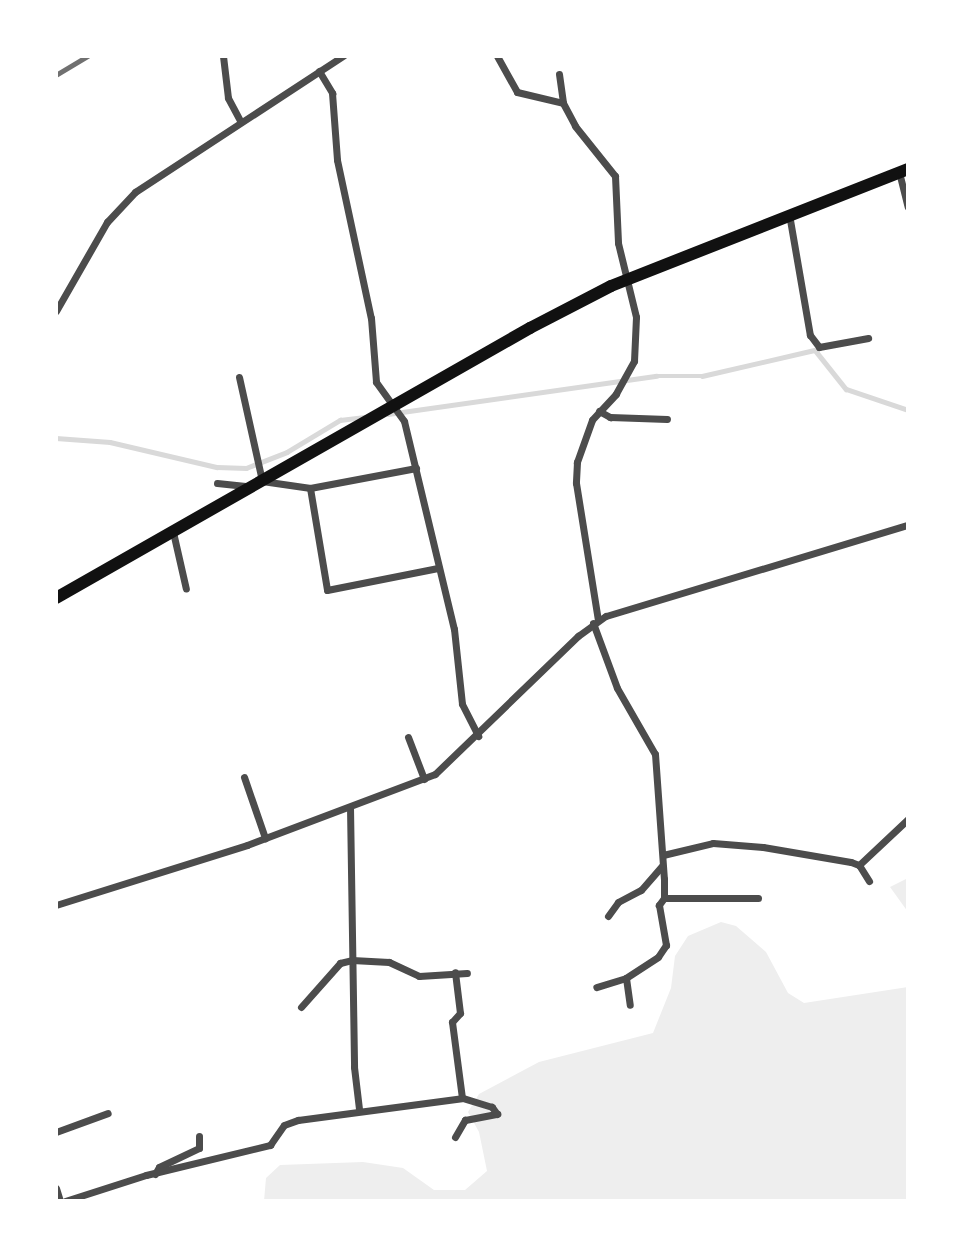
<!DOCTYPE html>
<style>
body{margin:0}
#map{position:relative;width:964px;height:1257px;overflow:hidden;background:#fff;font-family:"Asap Condensed",sans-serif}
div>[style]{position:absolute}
.green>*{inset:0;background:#eee}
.stream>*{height:4.5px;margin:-2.25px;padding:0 2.25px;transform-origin:2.25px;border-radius:2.25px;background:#d9d9d9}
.minor>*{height:7px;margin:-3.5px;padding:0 3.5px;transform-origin:3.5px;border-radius:3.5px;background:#4c4c4c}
.trunk>*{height:12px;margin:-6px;padding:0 6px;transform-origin:6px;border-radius:6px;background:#111}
.rail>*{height:4.5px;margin:-2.25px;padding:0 2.25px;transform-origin:2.25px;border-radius:2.25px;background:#707070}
span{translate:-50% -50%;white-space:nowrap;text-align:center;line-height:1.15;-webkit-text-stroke:6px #fff;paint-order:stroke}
.frame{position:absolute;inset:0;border:58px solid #fff;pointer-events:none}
</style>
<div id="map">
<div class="green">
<div style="clip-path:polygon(908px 878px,908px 912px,890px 887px)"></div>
<div style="clip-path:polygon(721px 922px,736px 926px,766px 952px,788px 993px,804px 1003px,908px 987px,908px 1201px,264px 1201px,266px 1178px,280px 1165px,363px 1162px,403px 1168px,434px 1190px,465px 1190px,487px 1171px,479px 1132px,468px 1112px,479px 1094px,539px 1062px,653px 1033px,671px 988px,675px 956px,688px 936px)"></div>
</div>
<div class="stream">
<div style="left:388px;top:414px;width:271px;rotate:-8.1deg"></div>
<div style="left:656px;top:376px;width:46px"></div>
<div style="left:702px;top:376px;width:116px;rotate:-13deg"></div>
<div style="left:815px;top:350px;width:50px;rotate:51.5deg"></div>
<div style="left:846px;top:389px;width:65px;rotate:18.7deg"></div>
<div style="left:56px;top:438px;width:54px;rotate:4.2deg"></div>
<div style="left:110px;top:442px;width:110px;rotate:13.2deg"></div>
<div style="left:217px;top:467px;width:29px;rotate:2deg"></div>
<div style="left:246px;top:468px;width:44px;rotate:-21.3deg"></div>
<div style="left:287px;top:452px;width:62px;rotate:-31.1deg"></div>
<div style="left:340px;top:420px;width:25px;rotate:-7deg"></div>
</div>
<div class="minor">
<div style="left:223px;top:56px;width:42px;rotate:83.2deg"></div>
<div style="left:228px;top:98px;width:26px;rotate:62deg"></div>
<div style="left:497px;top:56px;width:41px;rotate:60.9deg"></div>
<div style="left:517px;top:92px;width:47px;rotate:13.4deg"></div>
<div style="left:319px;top:71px;width:26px;rotate:59deg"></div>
<div style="left:332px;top:93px;width:67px;rotate:85.7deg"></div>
<div style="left:337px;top:160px;width:162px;rotate:77.9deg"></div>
<div style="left:371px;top:318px;width:64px;rotate:85.5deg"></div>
<div style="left:376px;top:382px;width:48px;rotate:54.3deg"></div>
<div style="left:404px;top:421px;width:214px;rotate:76.5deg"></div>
<div style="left:454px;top:629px;width:75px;rotate:83.9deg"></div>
<div style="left:462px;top:704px;width:36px;rotate:63deg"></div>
<div style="left:559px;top:74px;width:29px;rotate:82deg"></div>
<div style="left:563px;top:103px;width:26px;rotate:62deg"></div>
<div style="left:575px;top:126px;width:64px;rotate:51.3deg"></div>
<div style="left:615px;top:176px;width:67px;rotate:87.4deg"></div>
<div style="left:618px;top:243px;width:76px;rotate:76.3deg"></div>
<div style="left:636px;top:317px;width:44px;rotate:92.6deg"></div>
<div style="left:634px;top:361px;width:38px;rotate:119deg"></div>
<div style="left:616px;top:394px;width:35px;rotate:133deg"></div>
<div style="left:592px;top:420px;width:45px;rotate:109.7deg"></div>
<div style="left:577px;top:462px;width:21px;rotate:93deg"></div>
<div style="left:576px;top:483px;width:139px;rotate:80.9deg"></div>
<div style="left:899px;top:172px;width:36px;rotate:76deg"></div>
<div style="left:789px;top:214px;width:123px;rotate:80.2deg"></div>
<div style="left:810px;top:335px;width:15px;rotate:53deg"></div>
<div style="left:819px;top:347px;width:50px;rotate:-10.4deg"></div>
<div style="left:56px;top:311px;width:103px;rotate:-60.2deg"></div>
<div style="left:107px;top:222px;width:41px;rotate:-47deg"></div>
<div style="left:135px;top:192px;width:249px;rotate:-33.2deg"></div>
<div style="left:239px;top:377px;width:107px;rotate:77.5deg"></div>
<div style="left:262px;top:481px;width:49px;rotate:8.3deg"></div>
<div style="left:310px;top:488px;width:108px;rotate:-10.7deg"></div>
<div style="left:599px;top:411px;width:13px;rotate:29deg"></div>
<div style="left:610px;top:417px;width:57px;rotate:2deg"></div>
<div style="left:217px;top:483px;width:31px;rotate:6deg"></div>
<div style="left:310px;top:488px;width:103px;rotate:80.5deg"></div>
<div style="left:327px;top:590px;width:113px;rotate:-11.2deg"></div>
<div style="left:173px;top:532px;width:58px;rotate:77.2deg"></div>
<div style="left:593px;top:623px;width:69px;rotate:69.7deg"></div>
<div style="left:617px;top:688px;width:76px;rotate:60.1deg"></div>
<div style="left:655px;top:754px;width:125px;rotate:85.9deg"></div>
<div style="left:664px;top:879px;width:19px;rotate:90deg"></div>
<div style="left:664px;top:898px;width:9px;rotate:126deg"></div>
<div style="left:659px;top:905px;width:41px;rotate:80.1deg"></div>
<div style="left:666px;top:945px;width:14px;rotate:124deg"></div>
<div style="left:658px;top:957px;width:38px;rotate:147deg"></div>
<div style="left:626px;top:978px;width:31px;rotate:163deg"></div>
<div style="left:408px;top:737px;width:45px;rotate:69.1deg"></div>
<div style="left:244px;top:777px;width:65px;rotate:71deg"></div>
<div style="left:350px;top:807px;width:260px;rotate:89.1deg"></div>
<div style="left:354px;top:1067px;width:42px;rotate:83.2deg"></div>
<div style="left:663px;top:855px;width:51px;rotate:-13.5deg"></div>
<div style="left:713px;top:843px;width:50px;rotate:4.6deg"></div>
<div style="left:763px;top:847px;width:89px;rotate:9.7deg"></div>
<div style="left:851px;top:862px;width:9px;rotate:21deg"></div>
<div style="left:859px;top:865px;width:19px;rotate:58deg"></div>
<div style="left:859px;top:865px;width:67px;rotate:-43.2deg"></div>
<div style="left:664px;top:898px;width:94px"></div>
<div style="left:56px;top:905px;width:200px;rotate:-17.4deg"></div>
<div style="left:247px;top:845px;width:201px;rotate:-20.7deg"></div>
<div style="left:435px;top:774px;width:199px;rotate:-44deg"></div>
<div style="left:578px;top:636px;width:34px;rotate:-36deg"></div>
<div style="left:606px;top:616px;width:315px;rotate:-16.8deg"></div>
<div style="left:608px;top:916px;width:17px;rotate:-54deg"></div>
<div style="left:618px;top:902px;width:26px;rotate:-28deg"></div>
<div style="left:641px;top:890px;width:32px;rotate:-49deg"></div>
<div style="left:626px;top:978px;width:27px;rotate:82deg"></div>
<div style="left:301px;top:1007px;width:59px;rotate:-48.4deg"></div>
<div style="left:340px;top:963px;width:12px;rotate:-14deg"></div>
<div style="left:352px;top:960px;width:37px;rotate:3deg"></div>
<div style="left:389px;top:962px;width:33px;rotate:25deg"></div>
<div style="left:419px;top:976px;width:48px;rotate:-3.6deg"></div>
<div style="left:56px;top:1132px;width:55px;rotate:-20.1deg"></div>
<div style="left:455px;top:1137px;width:20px;rotate:-60deg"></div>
<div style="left:465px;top:1120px;width:33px;rotate:-11deg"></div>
<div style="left:497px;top:1114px;width:9px;rotate:-126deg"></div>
<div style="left:492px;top:1107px;width:31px;rotate:-163deg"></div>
<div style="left:462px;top:1098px;width:77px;rotate:-97.5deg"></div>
<div style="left:452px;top:1022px;width:12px;rotate:-48deg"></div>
<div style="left:460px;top:1013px;width:41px;rotate:-97deg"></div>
<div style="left:155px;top:1174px;width:8px;rotate:-60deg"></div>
<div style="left:159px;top:1167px;width:44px;rotate:-25.4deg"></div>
<div style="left:199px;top:1148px;width:12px;rotate:-90deg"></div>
<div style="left:56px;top:1188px;width:14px;rotate:73deg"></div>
<div style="left:65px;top:1201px;width:85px;rotate:-17.8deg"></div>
<div style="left:146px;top:1175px;width:128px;rotate:-13.6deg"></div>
<div style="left:270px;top:1145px;width:24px;rotate:-55deg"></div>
<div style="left:284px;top:1125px;width:15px;rotate:-20deg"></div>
<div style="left:298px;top:1120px;width:165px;rotate:-7.6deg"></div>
</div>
<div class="trunk">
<div style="left:56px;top:598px;width:546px;rotate:-29.67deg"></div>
<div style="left:530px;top:328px;width:91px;rotate:-27.4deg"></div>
<div style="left:611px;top:286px;width:319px;rotate:-21.5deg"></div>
</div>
<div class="rail">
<div style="left:56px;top:75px;width:37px;rotate:-31deg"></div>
</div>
<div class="frame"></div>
</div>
